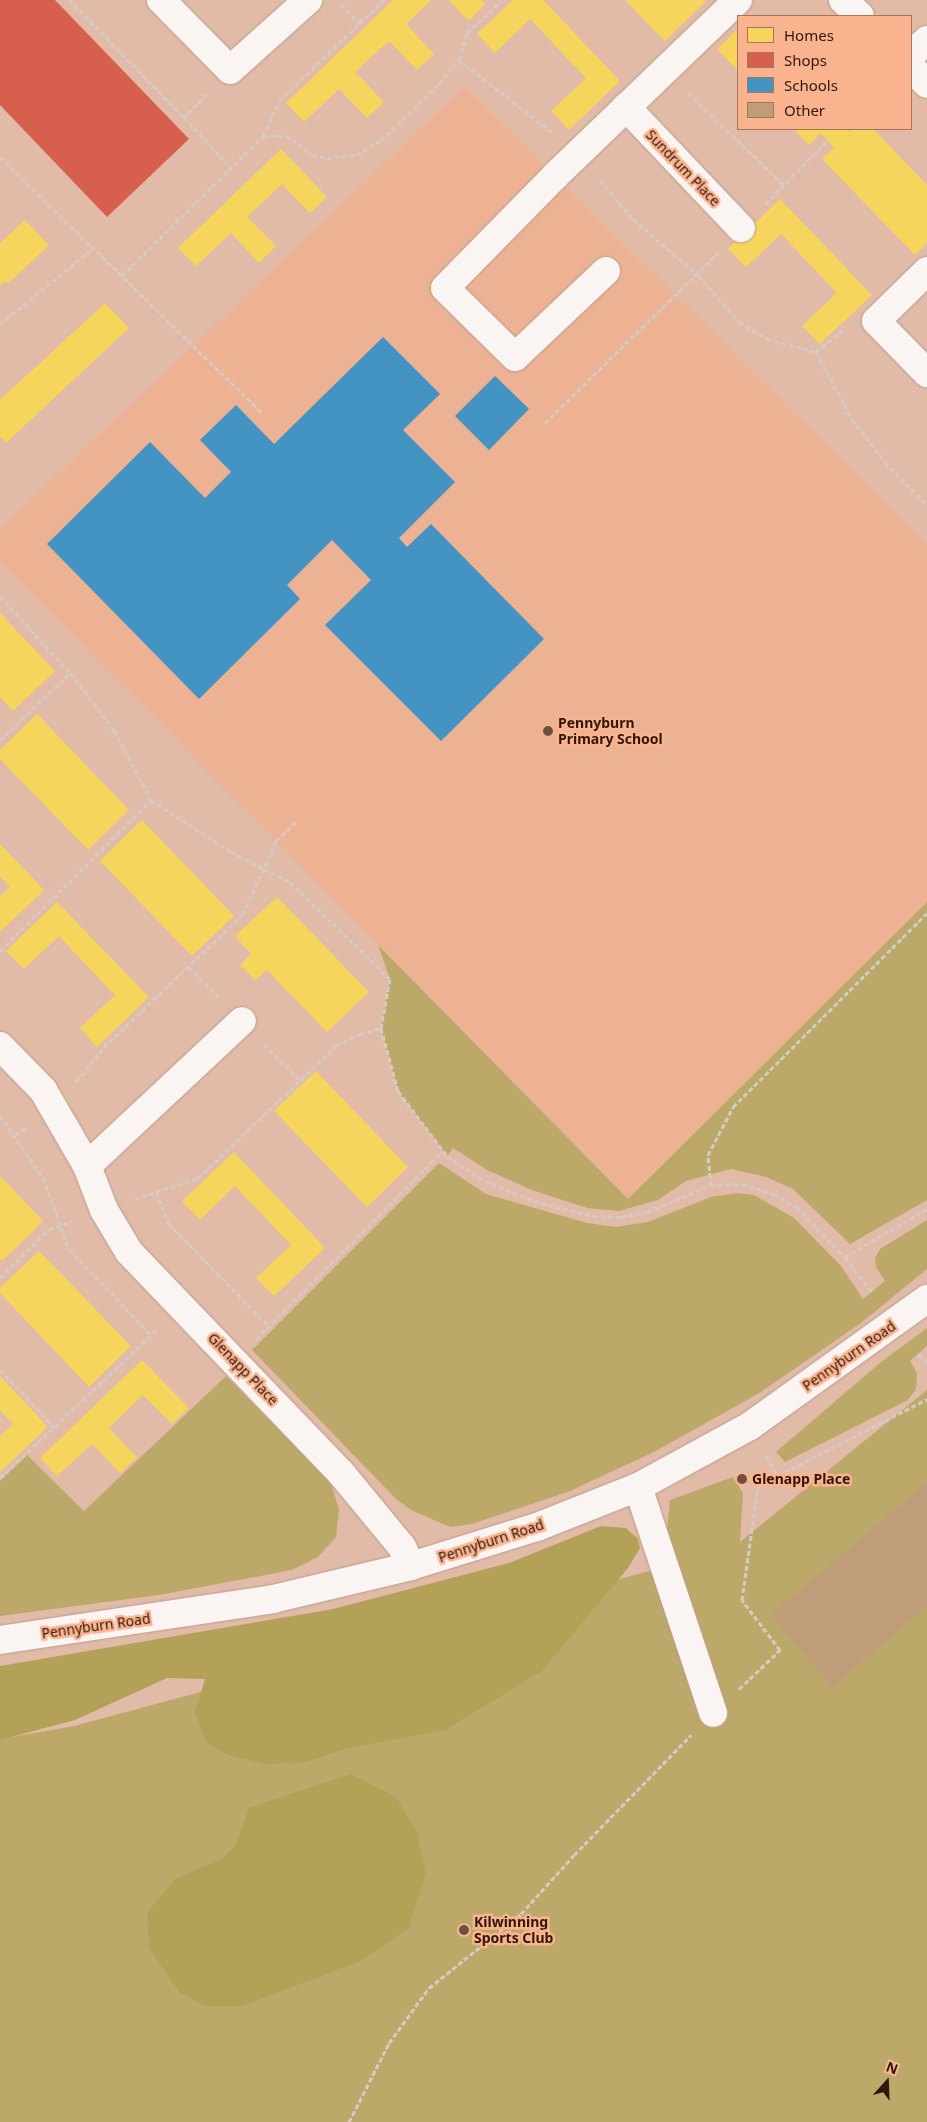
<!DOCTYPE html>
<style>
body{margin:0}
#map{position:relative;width:927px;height:2122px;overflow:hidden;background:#e1bba7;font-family:"Noto Sans",sans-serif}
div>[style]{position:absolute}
.built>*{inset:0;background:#edb293}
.green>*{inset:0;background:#bca96a}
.forest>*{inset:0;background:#b4a158}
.homes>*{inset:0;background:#f6d55c}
.shops>*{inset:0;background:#d6604d}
.schools>*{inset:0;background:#4393c3}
.building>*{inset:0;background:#bf9d7b}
.path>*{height:3px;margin-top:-1.5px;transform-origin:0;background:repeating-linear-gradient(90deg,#d6cac4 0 5px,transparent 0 7.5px)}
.roads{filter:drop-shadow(0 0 1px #bb9d8d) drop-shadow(0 0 1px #bb9d8d)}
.minor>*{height:28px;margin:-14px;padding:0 14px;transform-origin:14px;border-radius:14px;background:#faf5f2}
.dots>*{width:14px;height:14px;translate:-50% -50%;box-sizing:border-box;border:2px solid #f9b38f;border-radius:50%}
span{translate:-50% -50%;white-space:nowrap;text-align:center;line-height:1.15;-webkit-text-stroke:5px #f9b38f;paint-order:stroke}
.street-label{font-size:14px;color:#301709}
.poi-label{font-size:14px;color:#301709;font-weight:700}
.left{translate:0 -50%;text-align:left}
.legend{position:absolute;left:737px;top:15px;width:175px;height:115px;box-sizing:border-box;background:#f9b38f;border:1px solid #a97559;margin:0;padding:6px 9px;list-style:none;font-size:15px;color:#301709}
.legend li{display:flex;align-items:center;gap:10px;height:25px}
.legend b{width:25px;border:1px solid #a97559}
.north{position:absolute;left:862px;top:2057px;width:50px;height:50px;-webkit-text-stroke:4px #f9b38f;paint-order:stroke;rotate:20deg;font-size:14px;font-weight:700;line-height:20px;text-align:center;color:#301709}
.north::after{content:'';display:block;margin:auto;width:18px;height:22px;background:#301709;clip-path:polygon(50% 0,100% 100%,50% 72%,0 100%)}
</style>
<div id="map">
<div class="built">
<div style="clip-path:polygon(465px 87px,927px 544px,927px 902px,628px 1199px,0 561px,0 529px)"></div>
</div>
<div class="green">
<div style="clip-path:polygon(927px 902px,927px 1200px,850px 1244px,793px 1189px,766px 1177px,731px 1169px,686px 1181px,658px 1200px,619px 1211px,587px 1208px,532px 1190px,487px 1170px,453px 1148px,447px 1156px,398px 1091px,381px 1028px,390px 979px,378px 945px,628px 1199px)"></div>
<div style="clip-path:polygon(439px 1163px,486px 1194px,587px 1223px,616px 1227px,648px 1222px,711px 1197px,737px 1193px,754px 1195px,794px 1218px,841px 1266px,863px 1299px,885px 1281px,876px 1267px,875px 1258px,880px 1249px,927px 1220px,927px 1269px,861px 1323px,761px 1392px,656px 1451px,570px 1491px,472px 1524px,450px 1527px,411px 1510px,396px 1499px,252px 1350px)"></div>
<div style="clip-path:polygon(927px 1328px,927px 1346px,910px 1361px,917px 1373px,916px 1389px,908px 1400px,785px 1462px,776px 1452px,881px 1362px)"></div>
<div style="clip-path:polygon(226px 1376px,331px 1483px,339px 1510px,336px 1537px,318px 1557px,292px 1570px,159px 1595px,0 1616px,0 1481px,27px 1455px,84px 1511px)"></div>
<div style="clip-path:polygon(927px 1390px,927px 2122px,0 2122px,0 1739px,74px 1726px,675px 1564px,667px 1530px,670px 1500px,733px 1477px,743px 1493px,740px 1542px)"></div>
</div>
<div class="forest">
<div style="clip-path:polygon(601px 1526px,626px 1528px,638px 1539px,640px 1548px,628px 1568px,542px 1671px,445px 1730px,345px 1749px,303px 1763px,265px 1764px,228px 1755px,206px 1742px,195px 1712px,205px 1679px,167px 1678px,75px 1720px,0 1740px,0 1666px,333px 1609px,509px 1563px)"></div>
<div style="clip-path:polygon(351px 1774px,396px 1797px,417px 1832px,426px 1873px,408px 1929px,359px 1962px,242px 2006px,204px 2006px,179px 1992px,149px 1948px,147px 1913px,175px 1879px,223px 1858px,235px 1846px,249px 1808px)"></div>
</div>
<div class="homes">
<div style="clip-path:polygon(393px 0,431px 0,406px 24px,434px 54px,417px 70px,389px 41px,355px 72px,384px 102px,367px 118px,339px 89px,304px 122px,286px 103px)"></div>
<div style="clip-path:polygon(449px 0,481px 0,485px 4px,469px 21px)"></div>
<div style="clip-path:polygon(513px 0,543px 0,620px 81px,569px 130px,551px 111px,586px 78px,530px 19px,495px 53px,477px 34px)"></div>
<div style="clip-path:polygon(625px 0,705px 0,706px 1px,665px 41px)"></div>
<div style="clip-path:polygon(738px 29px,738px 71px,717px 49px)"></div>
<div style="clip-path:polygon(794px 129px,847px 129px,850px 132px,854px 129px,873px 129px,927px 185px,927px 243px,915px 255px,822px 159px,834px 148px,821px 133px,809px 145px)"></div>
<div style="clip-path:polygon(281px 149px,327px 197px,310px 213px,282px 184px,247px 217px,276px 246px,259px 263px,231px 233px,196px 266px,178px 248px)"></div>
<div style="clip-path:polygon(780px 199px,872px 295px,820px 344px,802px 326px,837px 293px,781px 234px,746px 267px,728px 249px)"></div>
<div style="clip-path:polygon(25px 220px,49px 245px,8px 284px,5px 281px,0 286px,0 243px)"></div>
<div style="clip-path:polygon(105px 303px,129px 328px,6px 443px,0 436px,0 400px)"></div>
<div style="clip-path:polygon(0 613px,55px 671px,13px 711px,0 697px)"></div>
<div style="clip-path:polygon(37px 714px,129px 810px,88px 850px,0 759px,0 750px)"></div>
<div style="clip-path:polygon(142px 820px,234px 916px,192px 956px,100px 861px)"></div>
<div style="clip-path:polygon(0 844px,44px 890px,0 932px,0 896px,10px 887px,0 877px)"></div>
<div style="clip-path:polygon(277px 897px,369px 992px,327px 1032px,267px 970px,255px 980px,240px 965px,251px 954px,235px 936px)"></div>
<div style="clip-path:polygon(57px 902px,149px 997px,97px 1047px,80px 1028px,115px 995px,59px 936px,24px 969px,6px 951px)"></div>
<div style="clip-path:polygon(316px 1071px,408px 1167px,367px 1207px,274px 1111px)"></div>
<div style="clip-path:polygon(234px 1152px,325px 1248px,274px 1296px,256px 1278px,291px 1245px,235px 1186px,200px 1220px,182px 1201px)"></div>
<div style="clip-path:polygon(0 1176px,43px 1221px,2px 1261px,0 1259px)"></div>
<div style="clip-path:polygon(39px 1251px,131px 1346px,89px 1387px,0 1293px,0 1288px)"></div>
<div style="clip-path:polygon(142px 1360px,189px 1408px,172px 1424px,143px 1395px,109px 1428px,137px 1457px,120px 1473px,92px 1444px,57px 1476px,40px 1458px)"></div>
<div style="clip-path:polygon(0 1376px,48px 1427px,0 1472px,0 1436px,13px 1424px,0 1410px)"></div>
</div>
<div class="shops">
<div style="clip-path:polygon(0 0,55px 0,189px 139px,107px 217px,0 105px)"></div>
</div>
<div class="schools">
<div style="clip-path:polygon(383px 337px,440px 394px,403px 430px,455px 482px,399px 538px,407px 547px,431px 524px,544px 639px,441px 741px,325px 625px,371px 580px,332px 540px,287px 585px,300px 599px,199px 699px,47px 544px,150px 442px,205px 498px,231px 472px,200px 440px,236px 405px,274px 444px)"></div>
<div style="clip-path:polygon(495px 376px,529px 409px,489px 450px,455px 416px)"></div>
</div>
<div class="building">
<div style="clip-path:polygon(927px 1483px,927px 1606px,832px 1687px,771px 1615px)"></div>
</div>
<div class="path">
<div style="left:69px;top:0;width:164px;rotate:45.5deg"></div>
<div style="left:341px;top:4px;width:27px;rotate:45deg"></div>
<div style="left:459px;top:60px;width:28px;rotate:-73deg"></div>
<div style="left:467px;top:33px;width:48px;rotate:-43.3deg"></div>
<div style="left:688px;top:93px;width:133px;rotate:43.8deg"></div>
<div style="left:207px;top:94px;width:33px;rotate:135deg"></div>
<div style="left:184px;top:117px;width:69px;rotate:47.3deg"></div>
<div style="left:263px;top:136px;width:23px"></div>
<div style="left:286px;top:136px;width:33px;rotate:35deg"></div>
<div style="left:313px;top:155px;width:14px;rotate:12deg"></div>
<div style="left:327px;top:158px;width:30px;rotate:-6deg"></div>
<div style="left:357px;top:155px;width:28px;rotate:-32deg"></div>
<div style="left:381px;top:140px;width:81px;rotate:-44deg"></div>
<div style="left:439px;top:84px;width:31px;rotate:-50deg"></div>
<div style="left:459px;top:60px;width:119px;rotate:37.8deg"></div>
<div style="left:0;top:157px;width:366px;rotate:44.3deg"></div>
<div style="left:600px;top:180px;width:51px;rotate:49.8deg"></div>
<div style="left:633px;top:219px;width:86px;rotate:40.7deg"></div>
<div style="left:698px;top:275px;width:62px;rotate:48.9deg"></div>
<div style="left:739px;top:322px;width:33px;rotate:31deg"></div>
<div style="left:767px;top:339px;width:51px;rotate:14.9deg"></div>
<div style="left:816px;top:352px;width:38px;rotate:-40deg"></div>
<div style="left:765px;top:204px;width:90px;rotate:-45.5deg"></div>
<div style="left:122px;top:276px;width:199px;rotate:-44.8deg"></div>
<div style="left:263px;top:136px;width:38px;rotate:-65deg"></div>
<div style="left:279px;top:101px;width:146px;rotate:-43.9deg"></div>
<div style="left:0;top:324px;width:117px;rotate:-39.1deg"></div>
<div style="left:816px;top:352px;width:76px;rotate:61.8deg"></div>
<div style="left:852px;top:419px;width:54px;rotate:52.5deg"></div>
<div style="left:885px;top:462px;width:60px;rotate:45.7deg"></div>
<div style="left:545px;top:423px;width:244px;rotate:-44.5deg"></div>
<div style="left:0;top:596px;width:104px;rotate:47.7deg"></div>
<div style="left:70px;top:673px;width:72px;rotate:52.3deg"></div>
<div style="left:114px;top:730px;width:79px;rotate:62.1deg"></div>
<div style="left:151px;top:800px;width:95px;rotate:33deg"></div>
<div style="left:231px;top:852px;width:66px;rotate:27deg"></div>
<div style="left:290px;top:882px;width:139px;rotate:44.1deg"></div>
<div style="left:390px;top:979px;width:50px;rotate:100.4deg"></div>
<div style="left:381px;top:1028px;width:65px;rotate:74.9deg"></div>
<div style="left:398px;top:1091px;width:81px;rotate:53deg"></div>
<div style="left:447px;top:1156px;width:45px;rotate:33.3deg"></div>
<div style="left:485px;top:1181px;width:53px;rotate:22.2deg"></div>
<div style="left:534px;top:1201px;width:61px;rotate:14.3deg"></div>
<div style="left:593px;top:1216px;width:28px;rotate:2deg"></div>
<div style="left:621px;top:1217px;width:26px;rotate:-11deg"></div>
<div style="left:647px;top:1212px;width:69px;rotate:-22.9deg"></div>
<div style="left:711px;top:1185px;width:31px;rotate:-2deg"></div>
<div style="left:742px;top:1184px;width:34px;rotate:17deg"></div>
<div style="left:774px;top:1194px;width:26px;rotate:31deg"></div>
<div style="left:796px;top:1207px;width:70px;rotate:45.6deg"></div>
<div style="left:845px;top:1257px;width:44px;rotate:52.4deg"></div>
<div style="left:0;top:740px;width:97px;rotate:-43.7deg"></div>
<div style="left:0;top:951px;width:214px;rotate:-45deg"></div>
<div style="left:189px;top:967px;width:44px;rotate:45deg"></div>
<div style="left:264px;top:1044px;width:51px;rotate:45deg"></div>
<div style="left:76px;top:1082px;width:45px;rotate:-51.3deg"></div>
<div style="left:104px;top:1047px;width:192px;rotate:-43.7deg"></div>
<div style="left:243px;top:914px;width:80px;rotate:-65.7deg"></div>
<div style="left:276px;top:841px;width:29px;rotate:-44deg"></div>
<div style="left:0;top:1115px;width:76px;rotate:55.7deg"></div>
<div style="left:43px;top:1178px;width:76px;rotate:69.9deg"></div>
<div style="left:69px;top:1249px;width:120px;rotate:46.3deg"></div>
<div style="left:16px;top:1135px;width:15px;rotate:-37deg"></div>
<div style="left:711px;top:1185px;width:30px;rotate:-96deg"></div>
<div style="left:708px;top:1155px;width:54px;rotate:-62.5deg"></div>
<div style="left:733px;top:1107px;width:274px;rotate:-45deg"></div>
<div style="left:156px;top:1192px;width:35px;rotate:68deg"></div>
<div style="left:169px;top:1224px;width:143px;rotate:45.6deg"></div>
<div style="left:135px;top:1199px;width:66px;rotate:-18.4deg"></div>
<div style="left:198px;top:1178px;width:191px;rotate:-43.7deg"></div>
<div style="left:336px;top:1046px;width:27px;rotate:-27deg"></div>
<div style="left:360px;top:1034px;width:22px;rotate:-16deg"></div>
<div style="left:845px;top:1257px;width:95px;rotate:-30.3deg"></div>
<div style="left:0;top:1278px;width:69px;rotate:-45deg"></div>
<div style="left:49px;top:1229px;width:25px;rotate:-18deg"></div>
<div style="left:256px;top:1339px;width:265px;rotate:-45.2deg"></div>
<div style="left:918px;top:1354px;width:13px;rotate:45deg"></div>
<div style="left:0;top:1370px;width:79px;rotate:46.5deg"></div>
<div style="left:766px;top:1456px;width:22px;rotate:60deg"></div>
<div style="left:0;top:1478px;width:217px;rotate:-43.3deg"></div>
<div style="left:739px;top:1689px;width:57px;rotate:-43.6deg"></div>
<div style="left:780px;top:1650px;width:63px;rotate:-127.2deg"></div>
<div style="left:742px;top:1600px;width:115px;rotate:-82deg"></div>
<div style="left:758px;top:1486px;width:190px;rotate:-27.2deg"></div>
<div style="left:349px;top:2122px;width:89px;rotate:-63.1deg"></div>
<div style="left:389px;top:2043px;width:68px;rotate:-54deg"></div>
<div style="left:429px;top:1988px;width:118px;rotate:-38.8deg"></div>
<div style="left:521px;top:1914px;width:79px;rotate:-48.1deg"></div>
<div style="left:574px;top:1855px;width:168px;rotate:-45.7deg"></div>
</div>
<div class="roads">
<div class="minor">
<div style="left:161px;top:0;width:98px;rotate:45.4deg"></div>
<div style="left:230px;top:70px;width:105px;rotate:-41.9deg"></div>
<div style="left:843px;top:0;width:23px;rotate:43deg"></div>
<div style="left:911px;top:55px;width:22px;rotate:-43deg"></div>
<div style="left:911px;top:67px;width:23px;rotate:47deg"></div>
<div style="left:626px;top:107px;width:167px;rotate:46.5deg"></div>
<div style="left:606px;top:271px;width:125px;rotate:136.6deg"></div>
<div style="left:515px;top:357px;width:98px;rotate:-135.4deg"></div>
<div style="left:445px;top:288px;width:157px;rotate:-45.5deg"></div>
<div style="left:555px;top:176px;width:254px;rotate:-43.9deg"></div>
<div style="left:927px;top:271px;width:71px;rotate:135.6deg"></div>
<div style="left:876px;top:321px;width:73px;rotate:45.6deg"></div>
<div style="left:0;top:1046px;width:62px;rotate:45.7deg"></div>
<div style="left:43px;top:1090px;width:88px;rotate:59.9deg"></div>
<div style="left:87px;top:1166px;width:47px;rotate:68.9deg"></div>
<div style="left:104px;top:1210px;width:49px;rotate:59.2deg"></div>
<div style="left:129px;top:1252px;width:306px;rotate:46.2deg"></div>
<div style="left:341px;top:1473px;width:96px;rotate:50.5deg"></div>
<div style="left:402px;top:1547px;width:21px;rotate:65deg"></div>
<div style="left:87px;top:1166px;width:212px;rotate:-43.1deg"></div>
<div style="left:638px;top:1487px;width:238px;rotate:71.6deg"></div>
<div style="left:0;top:1640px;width:276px;rotate:-8.5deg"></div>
<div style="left:273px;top:1599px;width:142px;rotate:-13.4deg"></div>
<div style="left:411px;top:1566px;width:132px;rotate:-17.2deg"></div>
<div style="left:537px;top:1527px;width:109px;rotate:-21.6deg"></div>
<div style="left:638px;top:1487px;width:128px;rotate:-28.6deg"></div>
<div style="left:750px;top:1426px;width:218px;rotate:-35.7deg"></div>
</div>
</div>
<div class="dots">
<div style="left:548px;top:731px;background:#6e5040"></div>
<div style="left:742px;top:1479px;background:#6e5040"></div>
<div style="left:464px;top:1930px;background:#6e5040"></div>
</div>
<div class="street-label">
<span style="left:683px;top:168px;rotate:46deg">Sundrum Place</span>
<span style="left:849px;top:1356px;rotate:-35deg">Pennyburn Road</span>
<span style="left:243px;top:1369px;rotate:46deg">Glenapp Place</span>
<span style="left:491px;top:1541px;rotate:-18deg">Pennyburn Road</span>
<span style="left:96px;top:1626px;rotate:-8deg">Pennyburn Road</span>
</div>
<div class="poi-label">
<span class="left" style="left:558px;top:731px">Pennyburn<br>Primary School</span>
<span class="left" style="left:752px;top:1479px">Glenapp Place</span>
<span class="left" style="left:474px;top:1930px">Kilwinning<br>Sports Club</span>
</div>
<ul class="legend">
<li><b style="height:14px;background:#f6d55c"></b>Homes</li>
<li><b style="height:14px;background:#d6604d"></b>Shops</li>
<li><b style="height:14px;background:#4393c3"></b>Schools</li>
<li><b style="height:14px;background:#bf9d7b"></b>Other</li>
</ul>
<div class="north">N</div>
</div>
